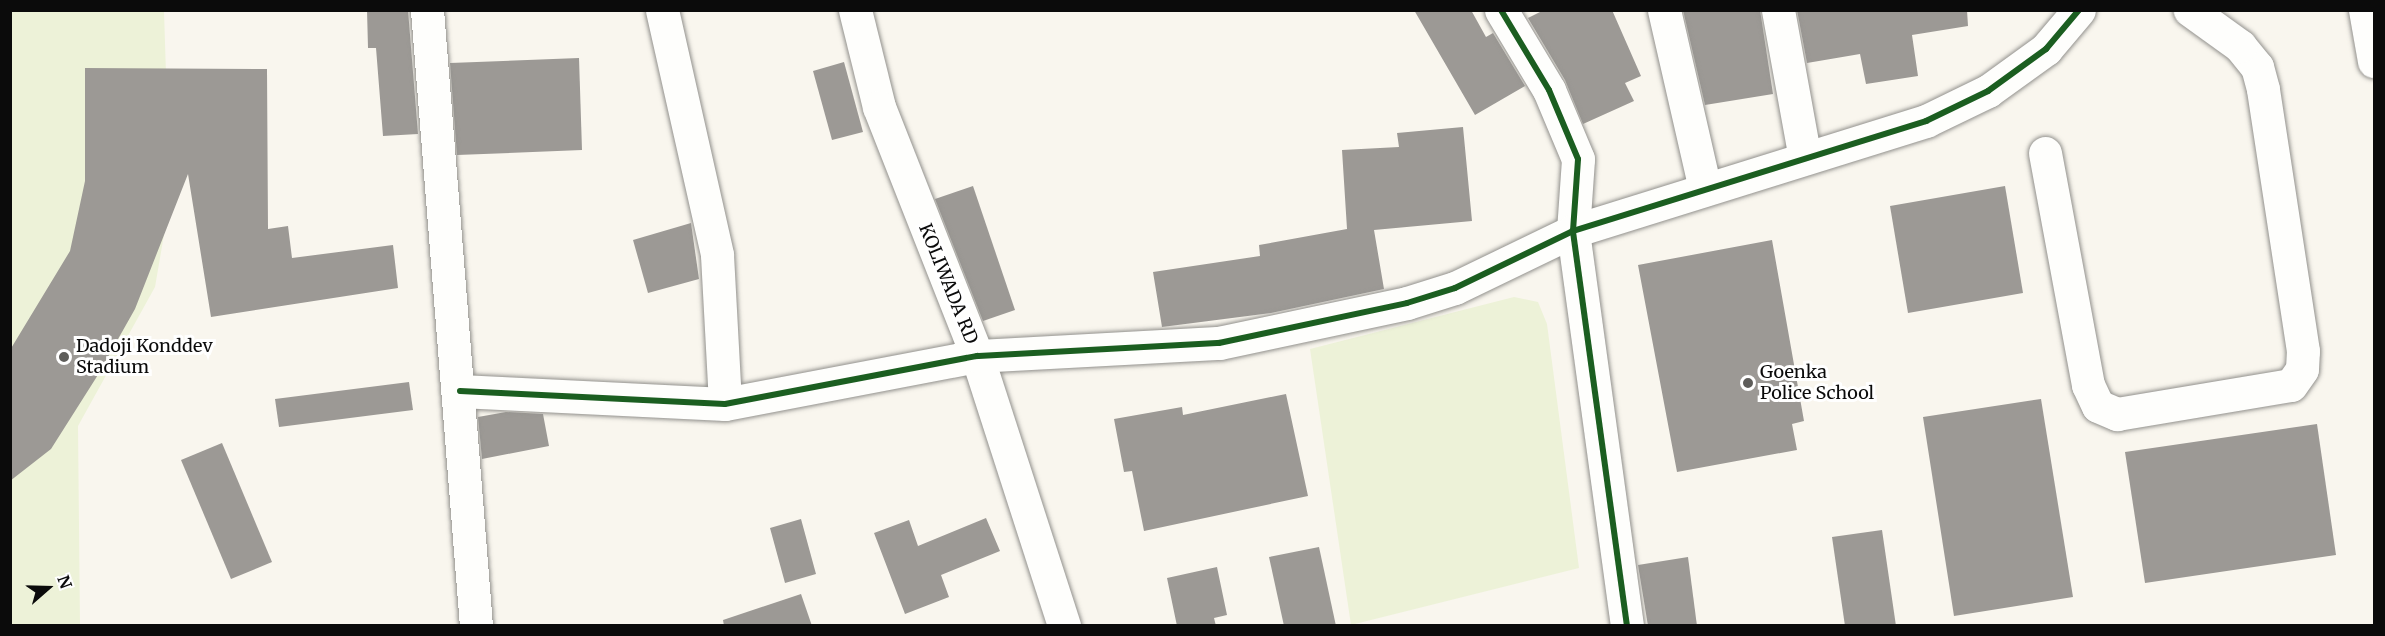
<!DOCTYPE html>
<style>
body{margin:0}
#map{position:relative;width:2385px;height:636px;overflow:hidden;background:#f9f6ee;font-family:Merriweather,serif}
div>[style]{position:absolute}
.pitch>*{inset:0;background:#edf2d8}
.building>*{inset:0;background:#9c9995}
.roads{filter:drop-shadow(0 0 2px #92918d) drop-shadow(0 0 2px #92918d)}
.minor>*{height:33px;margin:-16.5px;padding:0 16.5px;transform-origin:16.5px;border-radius:16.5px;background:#fefefc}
.cycleway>*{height:6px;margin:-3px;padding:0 3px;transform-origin:3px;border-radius:3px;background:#1b5e20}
.dots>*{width:16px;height:16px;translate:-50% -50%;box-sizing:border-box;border:3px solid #fff;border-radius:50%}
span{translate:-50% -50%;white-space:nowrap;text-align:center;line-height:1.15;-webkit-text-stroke:6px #fff;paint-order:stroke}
.street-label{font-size:18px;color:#0b0b0b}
.poi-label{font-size:18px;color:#0b0b0b}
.left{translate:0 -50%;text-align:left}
.frame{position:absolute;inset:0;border:12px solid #0b0b0b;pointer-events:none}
.north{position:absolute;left:18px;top:558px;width:60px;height:60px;-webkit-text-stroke:4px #fff;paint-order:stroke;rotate:70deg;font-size:16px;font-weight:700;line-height:24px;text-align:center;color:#0b0b0b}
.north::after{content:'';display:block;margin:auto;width:21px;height:27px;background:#0b0b0b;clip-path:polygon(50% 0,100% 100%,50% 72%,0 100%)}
</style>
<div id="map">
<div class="pitch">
<div style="clip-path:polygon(10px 11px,164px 11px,170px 200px,155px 287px,78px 426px,80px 625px,11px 625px)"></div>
<div style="clip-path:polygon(1514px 297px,1538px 302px,1547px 324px,1579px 568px,1351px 625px,1310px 349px)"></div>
</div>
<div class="building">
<div style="clip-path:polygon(367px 10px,408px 10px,418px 134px,383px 136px,376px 48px,368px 48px)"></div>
<div style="clip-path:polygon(1414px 10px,1471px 10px,1486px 37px,1493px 33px,1525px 86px,1475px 115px)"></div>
<div style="clip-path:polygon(1544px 10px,1612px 10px,1641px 76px,1625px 83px,1634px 101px,1583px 124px,1565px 80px,1528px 18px)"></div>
<div style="clip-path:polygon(1683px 10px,1760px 10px,1773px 94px,1705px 105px)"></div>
<div style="clip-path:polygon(1797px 10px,1967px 10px,1968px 26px,1912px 35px,1918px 76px,1866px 84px,1860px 54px,1807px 63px)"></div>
<div style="clip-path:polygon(579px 58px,582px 150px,457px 155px,450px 63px)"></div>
<div style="clip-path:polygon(844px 62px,863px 132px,832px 140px,813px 71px)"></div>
<div style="clip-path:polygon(85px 68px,267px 69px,268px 229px,288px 226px,292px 258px,393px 245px,398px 288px,211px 317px,188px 174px,135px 309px,96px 378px,51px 449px,10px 481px,10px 350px,70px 251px,85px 181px)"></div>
<div style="clip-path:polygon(1463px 127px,1472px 221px,1374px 230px,1384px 289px,1271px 313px,1162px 327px,1153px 272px,1260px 256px,1259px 245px,1347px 229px,1342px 150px,1399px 147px,1397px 133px)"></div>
<div style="clip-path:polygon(973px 186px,1015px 310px,983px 321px,935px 199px)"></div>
<div style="clip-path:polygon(2005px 186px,2023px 293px,1908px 313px,1890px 206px)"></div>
<div style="clip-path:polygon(691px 223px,699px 279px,648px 293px,633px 240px)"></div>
<div style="clip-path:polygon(1772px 240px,1804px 421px,1792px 424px,1797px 450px,1677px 472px,1638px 265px)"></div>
<div style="clip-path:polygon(409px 382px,413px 410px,279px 427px,275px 399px)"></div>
<div style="clip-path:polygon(1286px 394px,1308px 496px,1144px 531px,1132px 471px,1124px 472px,1114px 419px,1182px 407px,1183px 415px)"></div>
<div style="clip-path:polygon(2041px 399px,2073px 597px,1954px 616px,1923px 417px)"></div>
<div style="clip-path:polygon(506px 412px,543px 414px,549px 446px,482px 459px,478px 417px)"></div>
<div style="clip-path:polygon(2317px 424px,2336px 555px,2145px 583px,2125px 452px)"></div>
<div style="clip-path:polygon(222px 443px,272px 562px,231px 579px,181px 460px)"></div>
<div style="clip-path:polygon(986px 518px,1000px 551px,941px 575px,949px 597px,905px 614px,874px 533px,909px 520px,918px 546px)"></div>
<div style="clip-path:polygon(801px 519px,816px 574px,785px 583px,770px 528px)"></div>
<div style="clip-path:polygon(1882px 530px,1896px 626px,1845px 626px,1832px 537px)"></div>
<div style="clip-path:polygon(1319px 547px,1336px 626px,1284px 626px,1269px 557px)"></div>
<div style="clip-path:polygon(1688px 557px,1697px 626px,1648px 626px,1638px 565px)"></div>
<div style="clip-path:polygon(1217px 567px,1227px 615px,1214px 618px,1216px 626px,1177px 626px,1167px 578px)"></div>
<div style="clip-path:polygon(801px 594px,812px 626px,724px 626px,723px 620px)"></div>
</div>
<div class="roads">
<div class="minor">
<div style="left:427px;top:10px;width:618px;rotate:85.45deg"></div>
<div style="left:662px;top:10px;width:251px;rotate:77.3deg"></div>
<div style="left:717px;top:255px;width:149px;rotate:86.9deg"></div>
<div style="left:855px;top:10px;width:100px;rotate:76.1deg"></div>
<div style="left:879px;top:107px;width:268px;rotate:68.5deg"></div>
<div style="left:977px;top:356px;width:284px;rotate:72.1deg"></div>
<div style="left:1664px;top:10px;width:184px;rotate:77.1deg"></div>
<div style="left:1778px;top:10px;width:150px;rotate:79.7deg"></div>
<div style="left:2365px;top:10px;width:52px;rotate:80deg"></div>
<div style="left:2045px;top:153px;width:236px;rotate:79.5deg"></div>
<div style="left:2088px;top:385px;width:23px;rotate:65deg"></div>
<div style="left:2098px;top:406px;width:21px;rotate:23deg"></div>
<div style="left:2117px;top:414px;width:176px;rotate:-9.5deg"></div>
<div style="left:2291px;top:385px;width:19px;rotate:-55deg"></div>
<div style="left:2302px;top:369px;width:18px;rotate:-87deg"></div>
<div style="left:2303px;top:351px;width:265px;rotate:-98.7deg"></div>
<div style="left:2263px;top:89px;width:23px;rotate:-105deg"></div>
<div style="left:2257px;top:67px;width:27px;rotate:-129deg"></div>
<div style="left:2240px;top:46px;width:62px;rotate:-144.2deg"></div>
<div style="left:460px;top:391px;width:265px;rotate:2.8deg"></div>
<div style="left:725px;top:404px;width:257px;rotate:-10.8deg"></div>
<div style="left:977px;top:356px;width:242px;rotate:-3.1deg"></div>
<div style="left:1219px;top:343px;width:192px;rotate:-12deg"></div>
<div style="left:1407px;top:303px;width:50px;rotate:-17.4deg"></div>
<div style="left:1455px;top:288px;width:131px;rotate:-25.8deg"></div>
<div style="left:1573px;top:231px;width:72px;rotate:-86deg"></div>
<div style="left:1578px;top:159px;width:75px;rotate:-112.8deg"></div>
<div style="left:1549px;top:90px;width:93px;rotate:-121deg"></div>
<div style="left:1627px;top:626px;width:399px;rotate:-97.8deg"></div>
<div style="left:1573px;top:231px;width:370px;rotate:-17.3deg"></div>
<div style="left:1926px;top:121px;width:69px;rotate:-25.8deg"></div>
<div style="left:1988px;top:91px;width:72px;rotate:-35.9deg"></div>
<div style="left:2046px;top:49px;width:51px;rotate:-49.8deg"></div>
</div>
</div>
<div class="cycleway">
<div style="left:460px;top:391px;width:265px;rotate:2.8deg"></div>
<div style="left:725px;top:404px;width:257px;rotate:-10.8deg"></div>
<div style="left:977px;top:356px;width:242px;rotate:-3.1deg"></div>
<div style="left:1219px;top:343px;width:192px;rotate:-12deg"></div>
<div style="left:1407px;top:303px;width:50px;rotate:-17.4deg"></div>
<div style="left:1455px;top:288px;width:131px;rotate:-25.8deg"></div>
<div style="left:1573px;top:231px;width:72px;rotate:-86deg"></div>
<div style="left:1578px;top:159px;width:75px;rotate:-112.8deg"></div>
<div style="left:1549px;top:90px;width:93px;rotate:-121deg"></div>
<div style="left:1627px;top:626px;width:399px;rotate:-97.8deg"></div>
<div style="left:1573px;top:231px;width:370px;rotate:-17.3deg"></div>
<div style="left:1926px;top:121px;width:69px;rotate:-25.8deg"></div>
<div style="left:1988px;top:91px;width:72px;rotate:-35.9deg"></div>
<div style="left:2046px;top:49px;width:51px;rotate:-49.8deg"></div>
</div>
<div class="dots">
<div style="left:64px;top:357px;background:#5e5d5a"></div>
<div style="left:1748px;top:383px;background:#5e5d5a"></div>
</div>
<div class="street-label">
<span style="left:948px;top:284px;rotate:68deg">KOLIWADA RD</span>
</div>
<div class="poi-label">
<span class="left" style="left:76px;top:357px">Dadoji Konddev<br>Stadium</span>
<span class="left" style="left:1760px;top:383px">Goenka<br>Police School</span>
</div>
<div class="frame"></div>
<div class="north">N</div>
</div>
